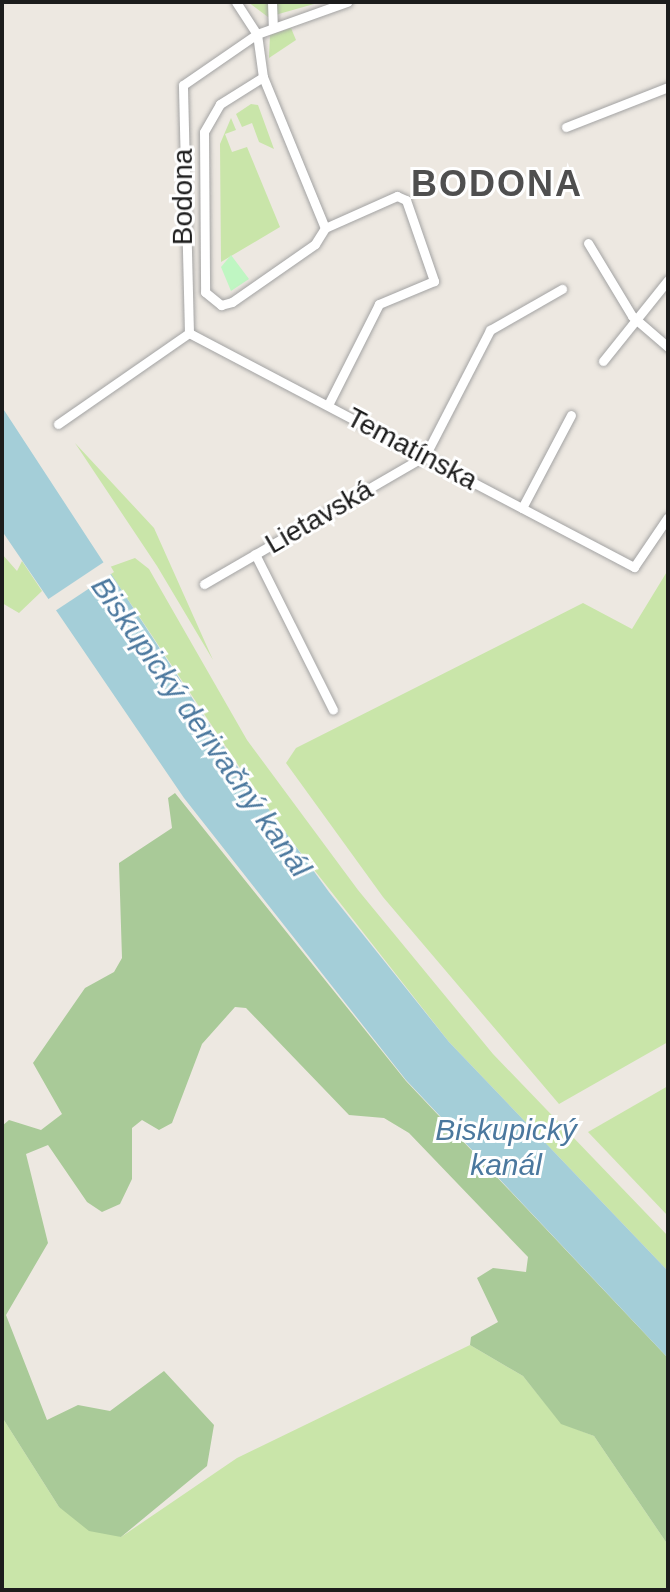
<!DOCTYPE html>
<meta charset="utf-8">
<style>
body{margin:0}
#map{position:relative;width:670px;height:1592px;overflow:hidden;background:#ede8e1;font-family:Helvetica,sans-serif}
div>[style]{position:absolute}
.grass>*{inset:0;background:#c9e5a9}
.forest>*{inset:0;background:#a9ca98}
.park>*{inset:0;background:#bff6c2}
.water>*{inset:0;background:#a4ced8}
.pier>*{inset:0;background:#ede8e1}
.roads{filter:drop-shadow(0 0 2px #a3a3a3) drop-shadow(0 0 2px #a3a3a3)}
.street>*{height:9px;margin:-4.5px;padding:0 4.5px;transform-origin:4.5px;border-radius:4.5px;background:#fff}
span{translate:-50% -50%;white-space:nowrap;text-align:center;line-height:1.15;-webkit-text-stroke:6px #fff;paint-order:stroke}
.street-label{font-size:28px;color:#1c1c1c}
.water-label{font-size:30px;color:#4b789e;font-style:italic}
.district-label{font-size:36px;color:#4f4f4f;font-weight:700;letter-spacing:2px}
.frame{position:absolute;inset:0;border:4px solid #1c1c1c;pointer-events:none}
</style>
<div id="map">
<div class="grass">
<div style="clip-path:polygon(248px 2px,321px 2px,268px 17px)"></div>
<div style="clip-path:polygon(291px 28px,296px 40px,269px 58px,270px 35px)"></div>
<div style="clip-path:polygon(251px 104px,258px 105px,274px 149px,259px 142px,252px 123px,242px 127px,236px 114px)"></div>
<div style="clip-path:polygon(231px 118px,236px 130px,225px 134px,232px 152px,247px 147px,280px 227px,221px 262px,220px 144px)"></div>
<div style="clip-path:polygon(75px 443px,154px 528px,213px 660px,157px 566px)"></div>
<div style="clip-path:polygon(2px 554px,17px 571px,22px 561px,42px 591px,19px 613px,2px 603px)"></div>
<div style="clip-path:polygon(135px 558px,149px 569px,247px 740px,358px 890px,493px 1054px,668px 1236px,668px 1271px,449px 1042px,272px 816px,107px 568px)"></div>
<div style="clip-path:polygon(668px 570px,668px 1042px,559px 1104px,383px 897px,286px 763px,296px 748px,583px 603px,632px 629px)"></div>
<div style="clip-path:polygon(668px 1086px,668px 1216px,588px 1132px)"></div>
<div style="clip-path:polygon(470px 1345px,523px 1376px,561px 1423px,594px 1436px,668px 1545px,668px 1590px,2px 1590px,2px 1417px,59px 1507px,121px 1537px,237px 1458px)"></div>
</div>
<div class="forest">
<div style="clip-path:polygon(175px 793px,406px 1081px,668px 1358px,668px 1545px,594px 1436px,561px 1424px,523px 1376px,470px 1345px,471px 1337px,498px 1322px,477px 1278px,493px 1268px,526px 1272px,528px 1257px,409px 1133px,384px 1118px,349px 1115px,246px 1008px,235px 1007px,202px 1044px,172px 1123px,159px 1130px,142px 1120px,132px 1128px,132px 1179px,120px 1204px,102px 1212px,87px 1202px,48px 1145px,26px 1154px,48px 1243px,6px 1315px,47px 1420px,78px 1405px,110px 1411px,164px 1371px,214px 1425px,207px 1466px,121px 1537px,89px 1531px,59px 1507px,2px 1417px,2px 1126px,9px 1120px,41px 1130px,62px 1114px,33px 1063px,85px 988px,114px 972px,122px 958px,119px 863px,172px 828px,168px 798px)"></div>
</div>
<div class="park">
<div style="clip-path:polygon(231px 255px,249px 279px,231px 291px,221px 267px)"></div>
</div>
<div class="water">
<div style="clip-path:polygon(2px 407px,232px 759px,329px 892px,449px 1042px,668px 1271px,668px 1358px,406px 1080px,184px 798px,2px 531px)"></div>
</div>
<div class="pier">
<div style="clip-path:polygon(107px 560px,114px 572px,52px 613px,44px 602px)"></div>
</div>
<div class="roads">
<div class="street">
<div style="left:236px;top:2px;width:38px;rotate:57deg"></div>
<div style="left:257px;top:34px;width:43px;rotate:82.1deg"></div>
<div style="left:263px;top:77px;width:163px;rotate:67.7deg"></div>
<div style="left:272px;top:2px;width:25px;rotate:88deg"></div>
<div style="left:263px;top:77px;width:51px;rotate:147.9deg"></div>
<div style="left:220px;top:104px;width:32px;rotate:120deg"></div>
<div style="left:204px;top:132px;width:160px;rotate:89.6deg"></div>
<div style="left:205px;top:292px;width:21px;rotate:39deg"></div>
<div style="left:221px;top:305px;width:11px;rotate:-15deg"></div>
<div style="left:232px;top:302px;width:101px;rotate:-34.9deg"></div>
<div style="left:315px;top:244px;width:19px;rotate:-58deg"></div>
<div style="left:566px;top:127px;width:110px;rotate:-21.4deg"></div>
<div style="left:325px;top:228px;width:79px;rotate:-24deg"></div>
<div style="left:397px;top:196px;width:10px;rotate:24deg"></div>
<div style="left:406px;top:200px;width:86px;rotate:70.9deg"></div>
<div style="left:434px;top:281px;width:60px;rotate:157.3deg"></div>
<div style="left:379px;top:304px;width:113px;rotate:116.8deg"></div>
<div style="left:588px;top:243px;width:85px;rotate:58.9deg"></div>
<div style="left:632px;top:316px;width:48px;rotate:40.7deg"></div>
<div style="left:189px;top:333px;width:503px;rotate:27.74deg"></div>
<div style="left:634px;top:567px;width:60px;rotate:-55.8deg"></div>
<div style="left:603px;top:361px;width:104px;rotate:-51.3deg"></div>
<div style="left:58px;top:424px;width:160px;rotate:-34.8deg"></div>
<div style="left:189px;top:333px;width:248px;rotate:-91.4deg"></div>
<div style="left:183px;top:85px;width:90px;rotate:-34.6deg"></div>
<div style="left:257px;top:34px;width:96px;rotate:-19.6deg"></div>
<div style="left:522px;top:508px;width:105px;rotate:-62.2deg"></div>
<div style="left:255px;top:554px;width:174px;rotate:63.4deg"></div>
<div style="left:204px;top:584px;width:255px;rotate:-30.1deg"></div>
<div style="left:425px;top:456px;width:142px;rotate:-62.7deg"></div>
<div style="left:490px;top:330px;width:83px;rotate:-29.7deg"></div>
</div>
</div>
<div class="street-label">
<span style="left:183px;top:197px;rotate:-90deg">Bodona</span>
<span style="left:412px;top:449px;rotate:28deg">Tematínska</span>
<span style="left:319px;top:517px;rotate:-30deg">Lietavská</span>
</div>
<div class="water-label">
<span style="left:201px;top:727px;rotate:55deg">Biskupický derivačný kanál</span>
<span style="left:506px;top:1147px">Biskupický<br>kanál</span>
</div>
<div class="district-label">
<span style="left:497px;top:184px">BODONA</span>
</div>
<div class="frame"></div>
</div>
